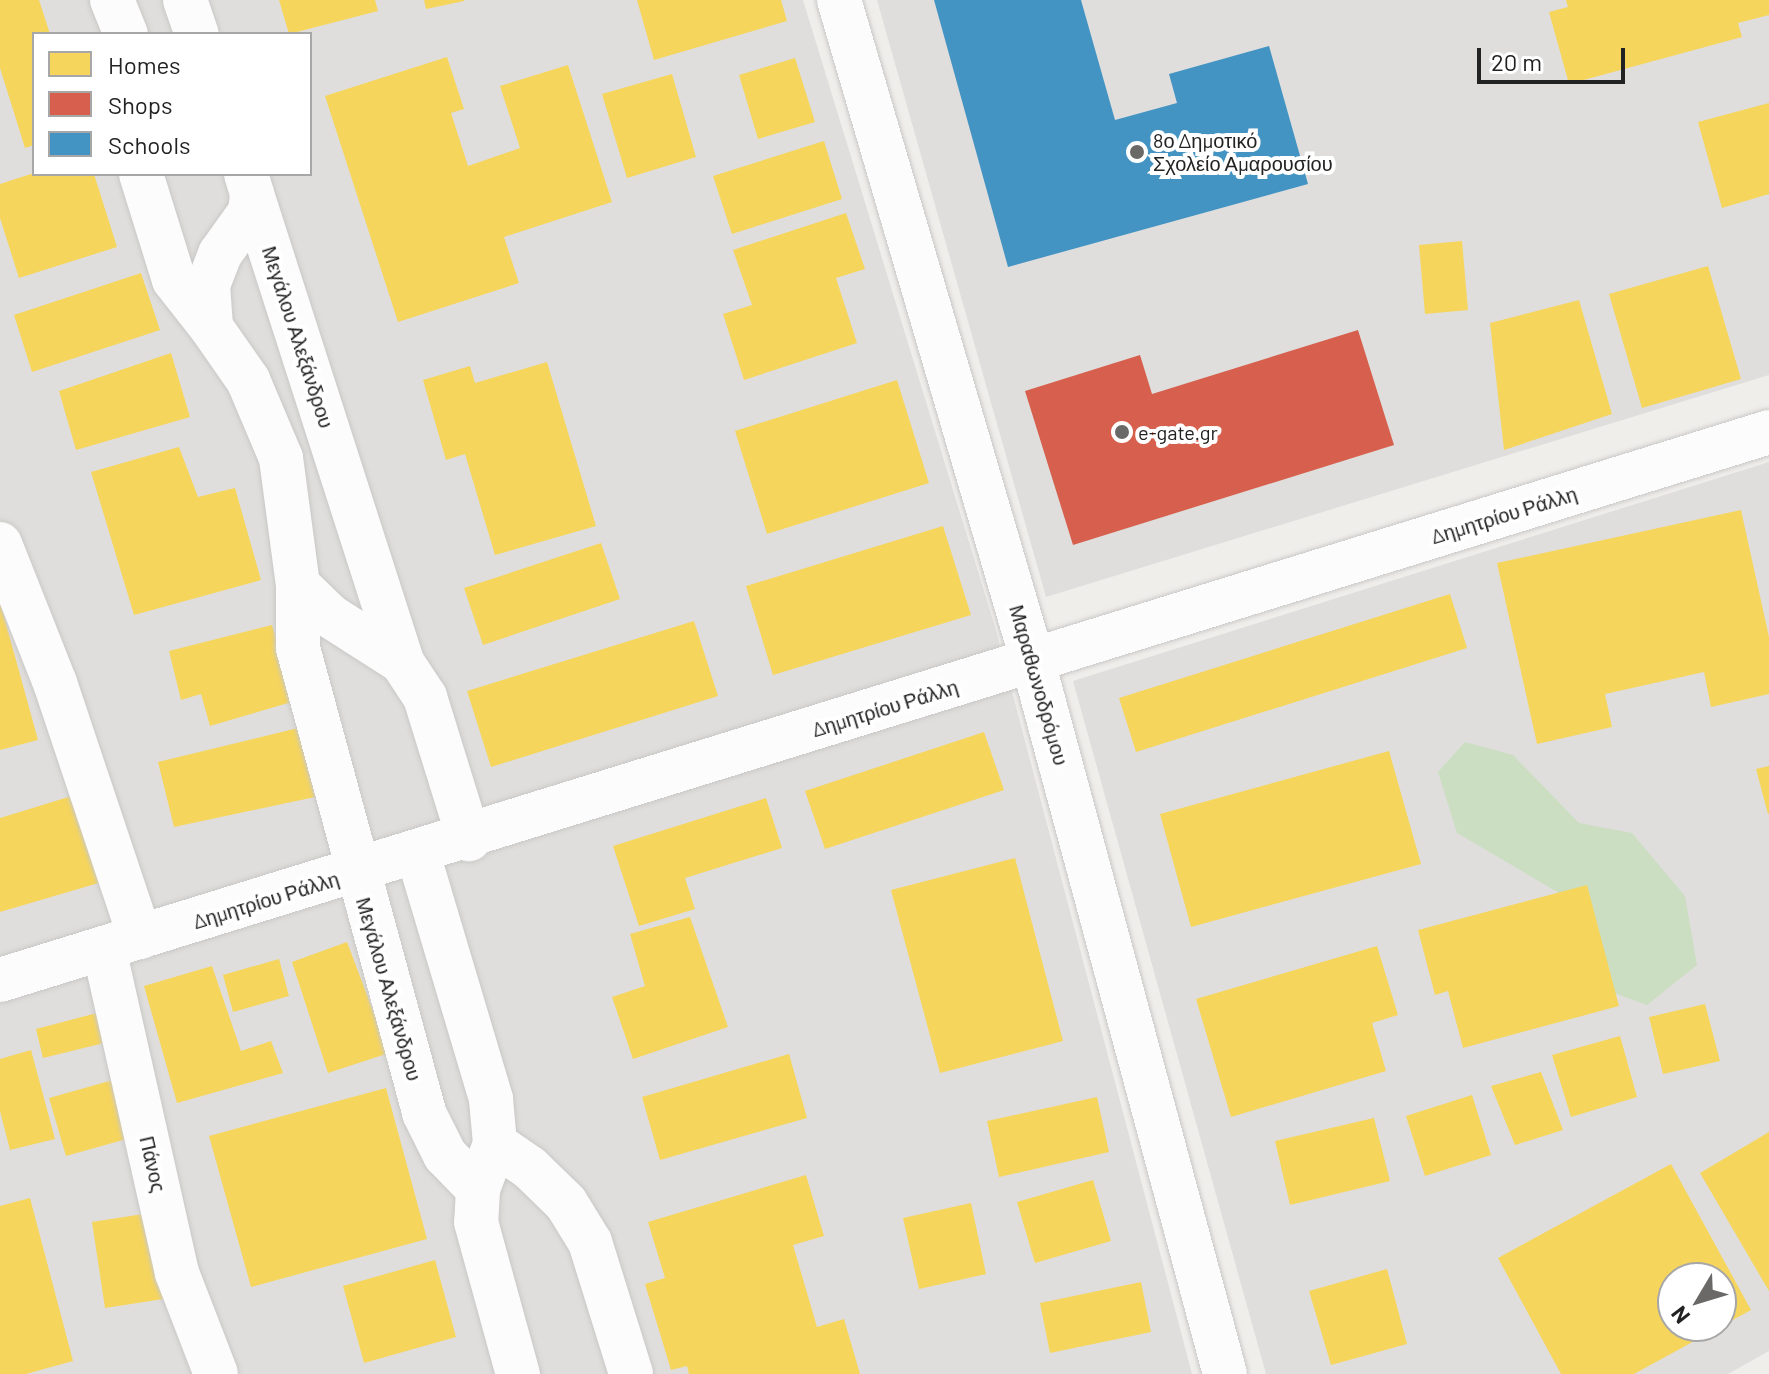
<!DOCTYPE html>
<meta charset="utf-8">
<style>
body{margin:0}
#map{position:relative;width:1769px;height:1374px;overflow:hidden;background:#f0eeeb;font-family:Barlow,sans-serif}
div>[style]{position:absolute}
.residential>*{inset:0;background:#dfdedc}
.forest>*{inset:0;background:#cbdec1}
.homes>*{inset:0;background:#f6d55c}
.shops>*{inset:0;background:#d6604d}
.schools>*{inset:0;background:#4393c3}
.roads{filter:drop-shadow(0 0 2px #c9c8c7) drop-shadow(0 0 2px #c9c8c7)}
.minor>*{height:44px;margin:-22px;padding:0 22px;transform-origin:22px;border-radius:22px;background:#fdfcfc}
.dots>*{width:22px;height:22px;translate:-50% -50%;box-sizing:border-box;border:4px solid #fff;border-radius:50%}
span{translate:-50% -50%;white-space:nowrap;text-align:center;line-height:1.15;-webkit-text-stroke:8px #fff;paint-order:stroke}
.poi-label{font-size:20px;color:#222}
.left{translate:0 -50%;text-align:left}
.street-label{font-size:20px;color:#222}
.legend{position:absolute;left:32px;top:32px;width:280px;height:144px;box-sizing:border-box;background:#fff;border:2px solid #a7a7a7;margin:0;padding:10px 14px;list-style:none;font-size:24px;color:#222}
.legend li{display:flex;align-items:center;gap:16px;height:40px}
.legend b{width:40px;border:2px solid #a7a7a7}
.north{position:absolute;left:1657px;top:1262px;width:80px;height:80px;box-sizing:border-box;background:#fff;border:2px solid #a7a7a7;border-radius:50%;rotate:232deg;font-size:22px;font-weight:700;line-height:32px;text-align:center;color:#222}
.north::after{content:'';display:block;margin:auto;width:28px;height:36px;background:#6a6968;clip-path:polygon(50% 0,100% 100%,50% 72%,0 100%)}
.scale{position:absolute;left:1477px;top:48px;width:148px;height:36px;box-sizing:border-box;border:4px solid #222;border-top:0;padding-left:10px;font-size:24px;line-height:28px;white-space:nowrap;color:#222;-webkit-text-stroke:6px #fff;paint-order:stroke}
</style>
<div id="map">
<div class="residential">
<div style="clip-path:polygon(evenodd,0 0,803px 0,995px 627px,1192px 1374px,0 1374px,0 0,34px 34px,310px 34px,310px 174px,34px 174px,34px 34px)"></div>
<div style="clip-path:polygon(877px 0,1769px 0,1769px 375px,1046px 597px)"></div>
<div style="clip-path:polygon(evenodd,1769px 462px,1769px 1351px,1728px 1374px,1266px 1374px,1073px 681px,1769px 462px,1673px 1278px,1721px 1278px,1721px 1326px,1673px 1326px,1673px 1278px)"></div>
</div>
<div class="forest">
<div style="clip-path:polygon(1465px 742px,1513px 755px,1579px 823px,1632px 833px,1685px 896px,1697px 965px,1647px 1005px,1603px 989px,1571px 900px,1457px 833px,1438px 772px)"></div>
</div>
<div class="homes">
<div style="clip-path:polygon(0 0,39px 0,50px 34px,34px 34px,34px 145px,25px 148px,0 68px)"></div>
<div style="clip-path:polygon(279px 0,375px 0,378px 11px,289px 34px)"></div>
<div style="clip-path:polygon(424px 0,464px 0,464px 1px,426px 9px)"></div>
<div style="clip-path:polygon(637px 0,781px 0,787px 21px,654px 60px)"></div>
<div style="clip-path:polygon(1566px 0,1769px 0,1769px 15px,1738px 23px,1742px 37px,1569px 84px,1549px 12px,1568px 7px)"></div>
<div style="clip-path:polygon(447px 57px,464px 109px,451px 113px,468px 166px,520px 148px,500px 86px,568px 65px,612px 202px,504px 237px,519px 283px,398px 322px,325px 96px)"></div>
<div style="clip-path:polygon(795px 58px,815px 122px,758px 139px,739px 75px)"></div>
<div style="clip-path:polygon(672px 74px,696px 157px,627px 178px,602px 94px)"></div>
<div style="clip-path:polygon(1769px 103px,1769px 194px,1722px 208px,1698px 122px)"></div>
<div style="clip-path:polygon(824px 141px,842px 199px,732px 234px,713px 176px)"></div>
<div style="clip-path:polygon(34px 173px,94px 174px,117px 247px,19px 278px,0 218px,0 184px)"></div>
<div style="clip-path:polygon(846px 213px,865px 269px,836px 278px,857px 343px,744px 380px,723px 314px,752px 305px,733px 250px)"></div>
<div style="clip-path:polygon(1462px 241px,1468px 310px,1425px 314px,1419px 245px)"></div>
<div style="clip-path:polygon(1708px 266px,1741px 379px,1642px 408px,1609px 294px)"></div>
<div style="clip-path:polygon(141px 273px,160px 330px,32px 372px,14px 315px)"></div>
<div style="clip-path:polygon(1579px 300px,1612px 414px,1504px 450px,1490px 323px)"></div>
<div style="clip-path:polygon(171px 353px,190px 417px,76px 450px,59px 391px)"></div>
<div style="clip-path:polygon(547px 362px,596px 526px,495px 555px,465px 454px,446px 460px,423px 380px,470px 366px,475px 383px)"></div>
<div style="clip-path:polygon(897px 380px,929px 483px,767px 534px,735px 431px)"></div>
<div style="clip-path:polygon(179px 447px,198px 497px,235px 488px,261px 580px,134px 615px,91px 472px)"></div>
<div style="clip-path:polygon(1741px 510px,1769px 637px,1769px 694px,1711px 707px,1704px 672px,1605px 694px,1612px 727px,1537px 744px,1497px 563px)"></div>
<div style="clip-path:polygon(943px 526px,971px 615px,773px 675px,746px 586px)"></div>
<div style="clip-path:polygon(601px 543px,620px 599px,483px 645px,464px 588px)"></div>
<div style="clip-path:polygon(1450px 594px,1467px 648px,1136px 752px,1119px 698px)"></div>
<div style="clip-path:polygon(0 602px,38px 740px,0 750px)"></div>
<div style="clip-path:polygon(694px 621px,718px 696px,491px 767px,467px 691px)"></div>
<div style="clip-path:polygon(272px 625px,295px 701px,210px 726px,201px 694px,181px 700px,169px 651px)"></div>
<div style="clip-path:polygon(298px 728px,315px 797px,174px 827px,158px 762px)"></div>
<div style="clip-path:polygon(984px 732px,1004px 790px,825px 849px,805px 791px)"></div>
<div style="clip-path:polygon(1389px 751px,1421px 864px,1191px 927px,1160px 814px)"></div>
<div style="clip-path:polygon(1769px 766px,1769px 814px,1768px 814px,1756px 769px)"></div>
<div style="clip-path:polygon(75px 795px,102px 882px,0 912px,0 818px)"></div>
<div style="clip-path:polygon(766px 798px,782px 848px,685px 878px,695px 909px,639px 926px,613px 846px)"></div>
<div style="clip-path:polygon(1015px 858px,1063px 1041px,940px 1073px,891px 890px)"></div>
<div style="clip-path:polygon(1587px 885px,1619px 1006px,1463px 1048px,1448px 991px,1435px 995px,1418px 930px)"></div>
<div style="clip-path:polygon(690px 917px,728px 1027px,633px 1059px,612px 997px,645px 986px,630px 934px)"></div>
<div style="clip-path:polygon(347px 942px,389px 1053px,328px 1073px,292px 962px)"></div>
<div style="clip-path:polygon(1377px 946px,1398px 1015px,1372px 1023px,1386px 1071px,1231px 1117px,1196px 999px)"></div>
<div style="clip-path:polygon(279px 959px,289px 996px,233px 1012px,223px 975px)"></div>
<div style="clip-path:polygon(212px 966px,241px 1051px,271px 1041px,283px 1073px,177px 1103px,144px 986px)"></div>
<div style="clip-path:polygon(1705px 1004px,1720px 1061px,1663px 1074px,1649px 1017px)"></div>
<div style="clip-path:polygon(97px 1013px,104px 1043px,43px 1058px,36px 1029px)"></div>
<div style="clip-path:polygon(1620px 1036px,1637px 1097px,1571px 1117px,1552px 1055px)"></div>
<div style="clip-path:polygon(31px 1050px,55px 1139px,10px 1150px,0 1111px,0 1059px)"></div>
<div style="clip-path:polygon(789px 1054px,807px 1118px,660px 1160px,642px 1097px)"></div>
<div style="clip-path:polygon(1541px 1072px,1563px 1130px,1515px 1145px,1491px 1086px)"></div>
<div style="clip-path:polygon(113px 1080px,130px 1138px,66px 1156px,49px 1098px)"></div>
<div style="clip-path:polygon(386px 1088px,427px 1239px,251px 1287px,209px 1136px)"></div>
<div style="clip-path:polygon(1472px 1095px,1491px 1155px,1425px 1176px,1406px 1116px)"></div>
<div style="clip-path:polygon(1097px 1097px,1109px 1152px,999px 1177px,987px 1121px)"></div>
<div style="clip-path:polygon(1374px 1118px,1390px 1181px,1290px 1205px,1275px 1141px)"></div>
<div style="clip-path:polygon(1769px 1132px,1769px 1291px,1700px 1173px)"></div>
<div style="clip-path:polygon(evenodd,1671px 1164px,1751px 1310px,1634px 1374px,1561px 1374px,1498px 1258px,1671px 1164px,1673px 1278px,1721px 1278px,1721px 1326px,1673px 1326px,1673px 1278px)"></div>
<div style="clip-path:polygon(806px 1175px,824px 1236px,793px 1245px,817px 1327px,844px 1319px,860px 1374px,689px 1374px,687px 1366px,671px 1370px,645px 1284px,665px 1278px,648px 1222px)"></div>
<div style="clip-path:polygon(1093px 1180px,1111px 1241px,1035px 1263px,1017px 1202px)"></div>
<div style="clip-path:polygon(30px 1198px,73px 1361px,26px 1374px,0 1374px,0 1206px)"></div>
<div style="clip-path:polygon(971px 1203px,986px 1274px,919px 1289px,903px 1218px)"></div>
<div style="clip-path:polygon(156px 1212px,170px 1298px,105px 1308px,92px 1222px)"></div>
<div style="clip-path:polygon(435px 1260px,456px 1337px,364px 1363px,343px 1286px)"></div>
<div style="clip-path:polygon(1387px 1269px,1407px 1344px,1331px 1365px,1309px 1291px)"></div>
<div style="clip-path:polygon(1141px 1282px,1151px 1332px,1050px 1353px,1040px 1303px)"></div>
</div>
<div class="shops">
<div style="clip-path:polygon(1358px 330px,1394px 445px,1073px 545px,1025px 391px,1140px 355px,1152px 394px)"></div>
</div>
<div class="schools">
<div style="clip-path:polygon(934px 0,1081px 0,1115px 120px,1177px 103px,1169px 74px,1269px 46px,1308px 184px,1008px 267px)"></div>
</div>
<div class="roads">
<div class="minor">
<div style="left:112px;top:0;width:37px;rotate:68deg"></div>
<div style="left:185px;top:0;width:36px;rotate:71deg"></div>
<div style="left:839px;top:0;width:690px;rotate:73.67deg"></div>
<div style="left:1033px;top:662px;width:737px;rotate:74.91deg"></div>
<div style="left:141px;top:174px;width:111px;rotate:72.7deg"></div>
<div style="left:174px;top:280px;width:60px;rotate:51.8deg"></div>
<div style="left:246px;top:174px;width:21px;rotate:73deg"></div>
<div style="left:252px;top:194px;width:18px;rotate:96deg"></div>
<div style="left:250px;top:212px;width:52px;rotate:125.5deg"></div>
<div style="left:220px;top:254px;width:33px;rotate:111deg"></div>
<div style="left:208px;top:285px;width:42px;rotate:85.9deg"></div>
<div style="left:211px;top:327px;width:65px;rotate:55.1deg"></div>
<div style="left:248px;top:380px;width:85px;rotate:67.1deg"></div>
<div style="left:281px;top:458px;width:128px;rotate:82.4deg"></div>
<div style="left:298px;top:585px;width:45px;rotate:44.1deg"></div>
<div style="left:330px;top:616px;width:85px;rotate:32.6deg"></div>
<div style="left:402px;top:662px;width:42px;rotate:56.7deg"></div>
<div style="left:425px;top:697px;width:149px;rotate:72.8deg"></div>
<div style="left:252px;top:194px;width:491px;rotate:72.2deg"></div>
<div style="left:0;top:544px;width:149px;rotate:68.4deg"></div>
<div style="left:55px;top:683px;width:268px;rotate:71.5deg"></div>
<div style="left:298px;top:585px;width:63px;rotate:90deg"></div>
<div style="left:298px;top:648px;width:482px;rotate:74.8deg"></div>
<div style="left:424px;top:1113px;width:47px;rotate:63.4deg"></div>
<div style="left:445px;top:1155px;width:47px;rotate:45.9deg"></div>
<div style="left:418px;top:854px;width:256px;rotate:73.4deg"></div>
<div style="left:491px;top:1099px;width:45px;rotate:84.9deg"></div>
<div style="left:495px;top:1144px;width:48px;rotate:110.7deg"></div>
<div style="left:478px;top:1189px;width:33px;rotate:93deg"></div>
<div style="left:476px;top:1222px;width:158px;rotate:74.6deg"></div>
<div style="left:104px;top:949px;width:332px;rotate:77.3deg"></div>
<div style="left:177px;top:1273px;width:108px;rotate:68.9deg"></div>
<div style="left:0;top:980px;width:1852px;rotate:-17.21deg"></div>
<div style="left:495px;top:1144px;width:42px;rotate:34.4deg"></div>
<div style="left:530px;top:1168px;width:50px;rotate:44.2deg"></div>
<div style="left:566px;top:1203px;width:46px;rotate:58.4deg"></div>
<div style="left:590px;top:1242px;width:138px;rotate:72.7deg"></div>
</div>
</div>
<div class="dots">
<div style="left:1137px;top:152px;background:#6a6968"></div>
<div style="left:1122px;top:432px;background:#6a6968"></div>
</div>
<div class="poi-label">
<span class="left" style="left:1153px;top:152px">8ο Δημοτικό<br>Σχολείο Αμαρουσίου</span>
<span class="left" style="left:1138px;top:432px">e-gate.gr</span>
</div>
<div class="street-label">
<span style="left:298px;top:337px;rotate:72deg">Μεγάλου Αλεξάνδρου</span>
<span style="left:1504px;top:515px;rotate:-17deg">Δημητρίου Ράλλη</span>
<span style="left:1039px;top:685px;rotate:74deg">Μαραθωνοδρόμου</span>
<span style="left:885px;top:708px;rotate:-17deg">Δημητρίου Ράλλη</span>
<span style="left:266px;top:900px;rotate:-17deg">Δημητρίου Ράλλη</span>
<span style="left:389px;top:989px;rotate:74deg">Μεγάλου Αλεξάνδρου</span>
<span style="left:153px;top:1164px;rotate:77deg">Πάνος</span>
</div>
<ul class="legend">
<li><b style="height:22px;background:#f6d55c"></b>Homes</li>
<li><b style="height:22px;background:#d6604d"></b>Shops</li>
<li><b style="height:22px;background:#4393c3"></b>Schools</li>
</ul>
<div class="north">N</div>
<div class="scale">20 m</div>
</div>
